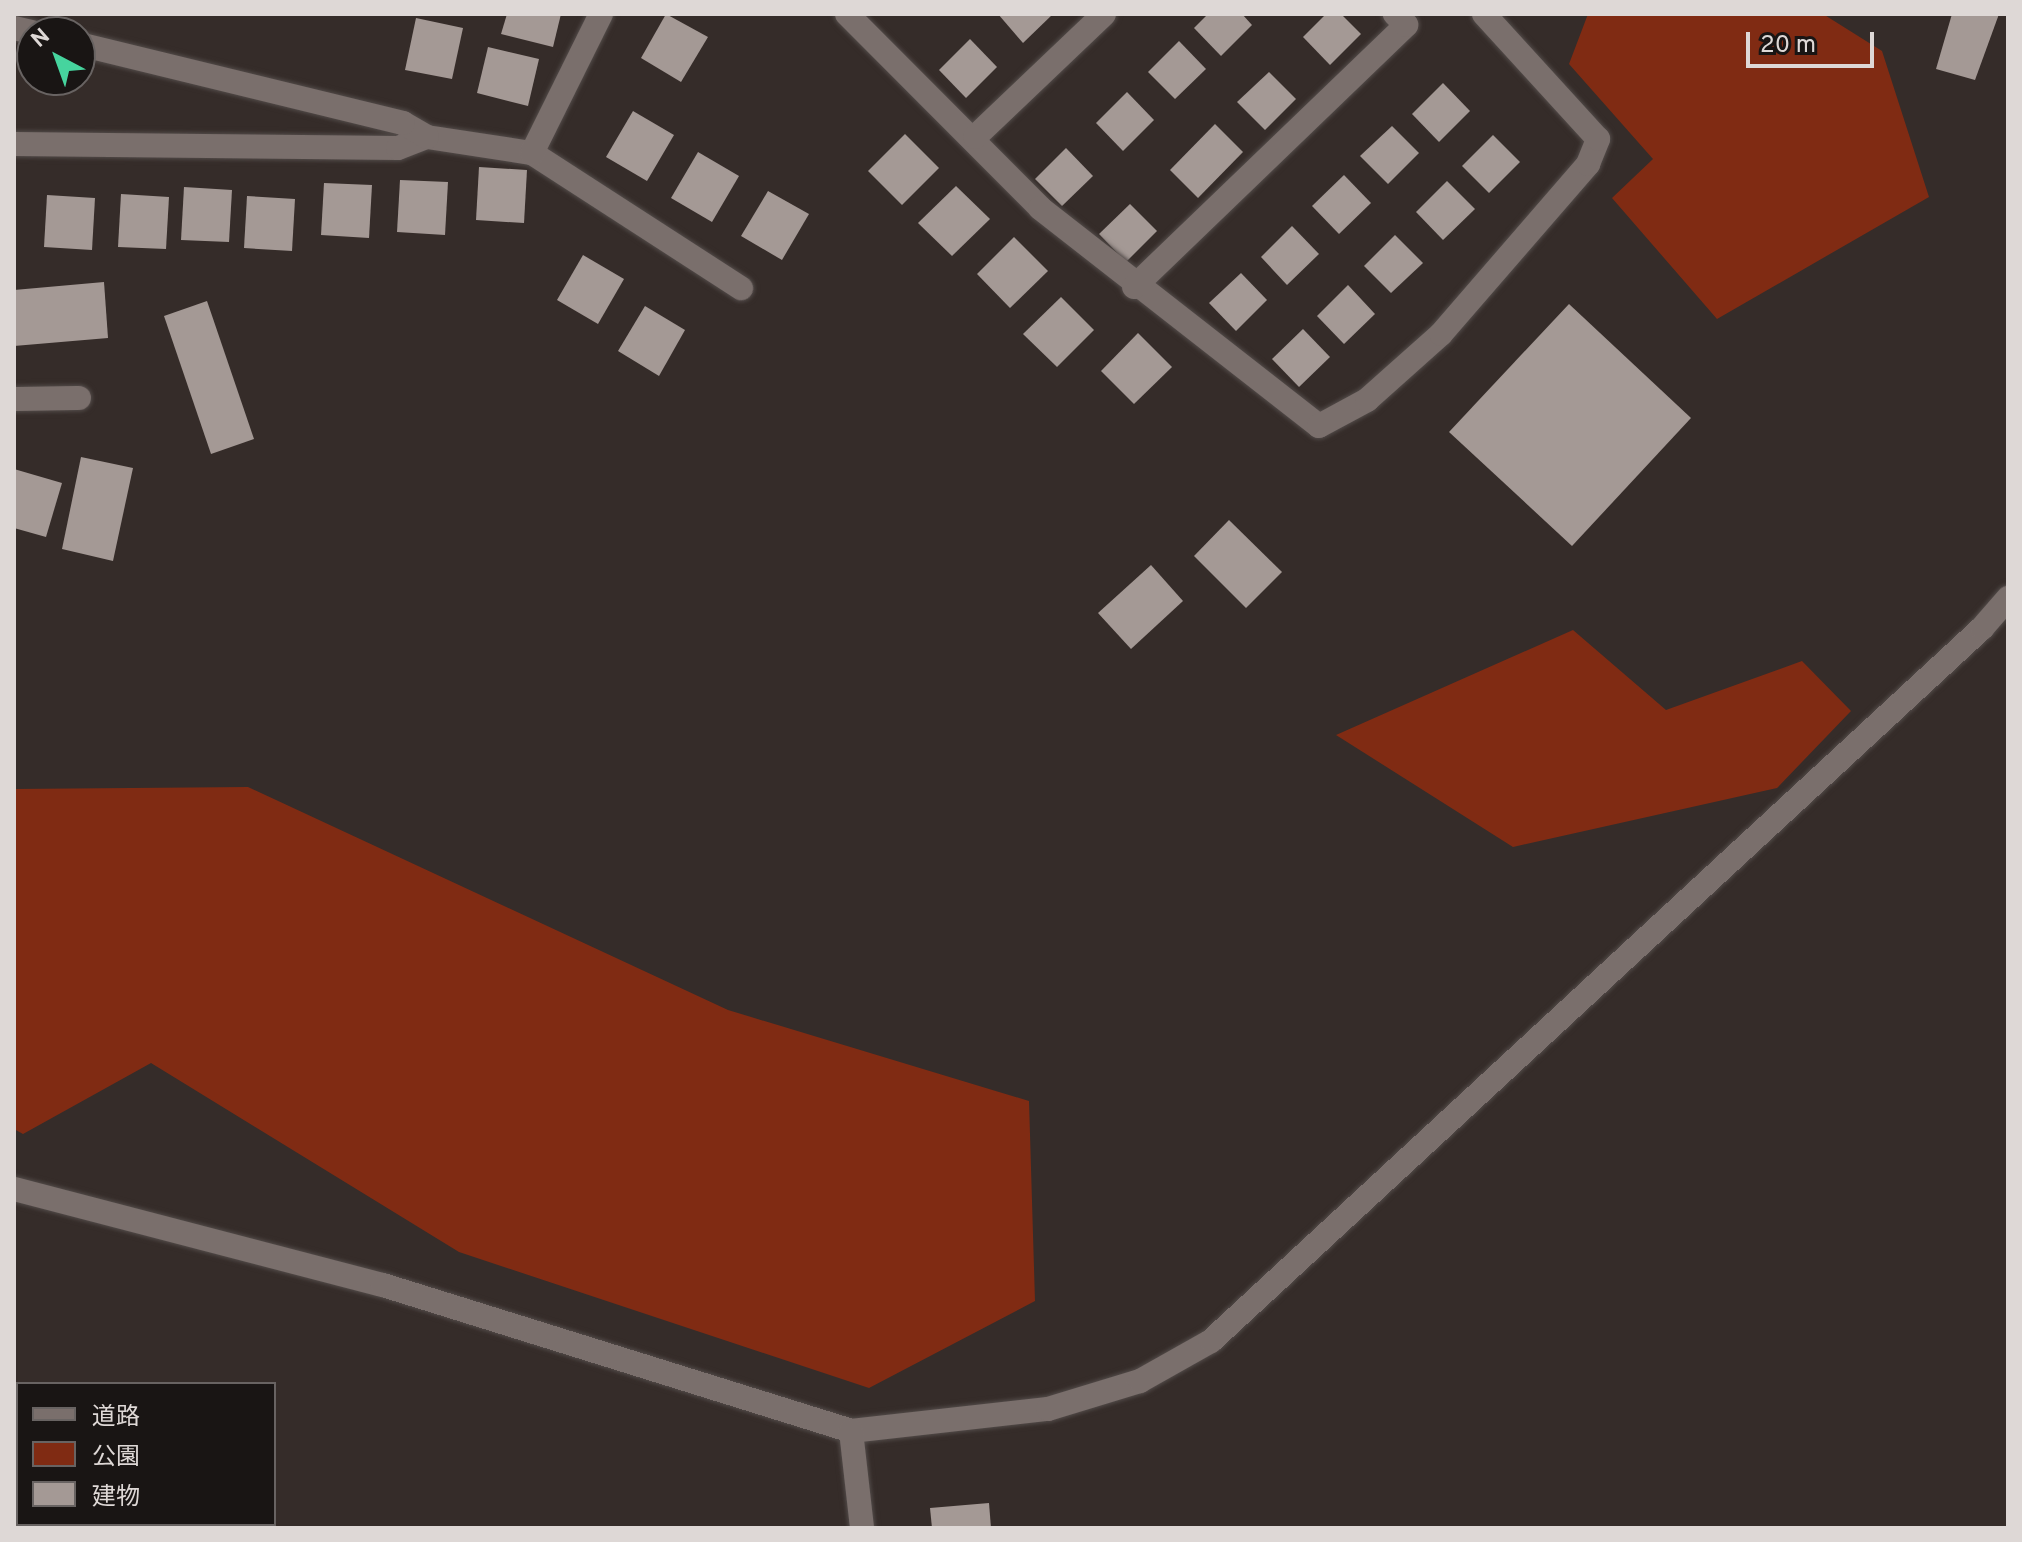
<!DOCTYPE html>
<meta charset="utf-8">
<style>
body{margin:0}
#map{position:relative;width:2022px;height:1542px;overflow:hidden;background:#352c29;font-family:Overpass,"Noto Sans JP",sans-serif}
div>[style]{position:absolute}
.green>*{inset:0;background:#802b13}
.building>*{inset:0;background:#a49995}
.roads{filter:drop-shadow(0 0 2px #524b49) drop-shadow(0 0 2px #524b49)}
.minor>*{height:24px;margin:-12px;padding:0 12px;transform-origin:12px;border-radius:12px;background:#7a6f6c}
.tertiary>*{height:24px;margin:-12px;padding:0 12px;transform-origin:12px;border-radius:12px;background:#7a6f6c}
span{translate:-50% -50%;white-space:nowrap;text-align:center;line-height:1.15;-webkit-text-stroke:8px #191514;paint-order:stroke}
.frame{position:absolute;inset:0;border:16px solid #ded8d6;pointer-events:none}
.legend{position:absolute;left:16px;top:1382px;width:260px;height:144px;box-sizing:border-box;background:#191514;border:2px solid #686362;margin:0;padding:10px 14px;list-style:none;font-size:24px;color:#ded8d6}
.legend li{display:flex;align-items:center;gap:16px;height:40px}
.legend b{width:40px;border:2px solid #686362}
.north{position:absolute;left:16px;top:16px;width:80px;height:80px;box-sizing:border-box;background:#191514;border:2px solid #686362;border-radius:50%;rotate:319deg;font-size:22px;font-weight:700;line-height:32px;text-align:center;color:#ded8d6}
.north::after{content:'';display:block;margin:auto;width:28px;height:36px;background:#46d49e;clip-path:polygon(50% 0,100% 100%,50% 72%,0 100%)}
.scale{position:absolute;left:1746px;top:32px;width:128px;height:36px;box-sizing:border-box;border:4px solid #ded8d6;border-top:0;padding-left:10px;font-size:24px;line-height:28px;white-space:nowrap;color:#ded8d6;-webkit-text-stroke:6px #191514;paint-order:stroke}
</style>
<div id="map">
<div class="green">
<div style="clip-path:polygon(1588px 14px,1823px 14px,1882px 51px,1929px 197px,1717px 319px,1612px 198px,1653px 159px,1569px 64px)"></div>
<div style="clip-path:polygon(1573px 630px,1666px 710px,1802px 661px,1851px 711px,1777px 788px,1513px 847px,1336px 735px)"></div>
<div style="clip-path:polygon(248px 787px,728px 1010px,1029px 1101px,1035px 1301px,869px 1388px,459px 1252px,151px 1063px,23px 1134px,14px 1129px,14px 789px)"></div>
</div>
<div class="building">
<div style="clip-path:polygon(507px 14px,561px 14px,553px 47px,501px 34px)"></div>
<div style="clip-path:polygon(666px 14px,708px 37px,681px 82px,641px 58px)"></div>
<div style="clip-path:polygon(998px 14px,1053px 14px,1023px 43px)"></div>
<div style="clip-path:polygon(1208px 14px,1242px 14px,1252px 25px,1221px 56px,1194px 28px)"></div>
<div style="clip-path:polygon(1326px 14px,1341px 14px,1361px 34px,1330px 65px,1303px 37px)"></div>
<div style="clip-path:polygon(1952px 14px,1999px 14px,1975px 80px,1936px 69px)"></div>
<div style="clip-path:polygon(416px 18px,463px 28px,452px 79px,405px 70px)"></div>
<div style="clip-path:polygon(970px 39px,997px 67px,966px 98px,939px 70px)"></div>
<div style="clip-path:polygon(1179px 41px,1206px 69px,1175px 99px,1148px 72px)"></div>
<div style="clip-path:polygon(488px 47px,539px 59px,528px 106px,477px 93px)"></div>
<div style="clip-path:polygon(1269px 72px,1296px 99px,1265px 130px,1237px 102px)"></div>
<div style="clip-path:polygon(1443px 83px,1470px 111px,1439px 142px,1412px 114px)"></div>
<div style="clip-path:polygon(1127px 92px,1154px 120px,1123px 151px,1096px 123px)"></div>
<div style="clip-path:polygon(633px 111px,674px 135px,647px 181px,606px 157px)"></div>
<div style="clip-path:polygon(1215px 124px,1243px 152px,1198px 198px,1170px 170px)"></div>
<div style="clip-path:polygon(1392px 126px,1419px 153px,1388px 184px,1360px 156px)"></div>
<div style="clip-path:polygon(905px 134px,939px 168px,902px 205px,868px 171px)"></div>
<div style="clip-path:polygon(1493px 135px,1520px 162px,1489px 193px,1462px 166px)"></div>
<div style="clip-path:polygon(1066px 148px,1093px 176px,1062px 206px,1035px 179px)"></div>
<div style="clip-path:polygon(698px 152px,739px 176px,712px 222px,671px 198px)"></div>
<div style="clip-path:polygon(479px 167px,527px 170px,524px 223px,476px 220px)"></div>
<div style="clip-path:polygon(1344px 175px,1371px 203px,1339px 234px,1312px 206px)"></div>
<div style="clip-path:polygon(400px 180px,448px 182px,445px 235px,397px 232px)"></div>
<div style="clip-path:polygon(1447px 181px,1475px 209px,1443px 240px,1416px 212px)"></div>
<div style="clip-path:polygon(324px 183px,372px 185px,369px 238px,321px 235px)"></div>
<div style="clip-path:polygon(956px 186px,990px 219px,952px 256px,918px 223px)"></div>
<div style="clip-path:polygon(184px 187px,232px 190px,229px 242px,181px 240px)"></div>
<div style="clip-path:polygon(768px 191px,809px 214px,782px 260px,741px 236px)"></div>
<div style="clip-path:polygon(121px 194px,169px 197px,166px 249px,118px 247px)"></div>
<div style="clip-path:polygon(47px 195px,95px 198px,92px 250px,44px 247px)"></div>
<div style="clip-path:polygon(247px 196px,295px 199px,292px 251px,244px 248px)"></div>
<div style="clip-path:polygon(1130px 204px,1157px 231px,1126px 262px,1099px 234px)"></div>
<div style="clip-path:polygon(1292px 226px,1319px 254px,1287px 285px,1261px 257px)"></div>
<div style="clip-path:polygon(1395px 235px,1423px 263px,1391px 293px,1364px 266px)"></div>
<div style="clip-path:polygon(1014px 237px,1048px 271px,1010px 308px,977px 274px)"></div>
<div style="clip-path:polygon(583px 255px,624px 279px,598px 324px,557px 300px)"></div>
<div style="clip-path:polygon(1241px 273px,1267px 300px,1236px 331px,1209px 303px)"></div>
<div style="clip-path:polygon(104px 282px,108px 338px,14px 346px,14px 290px)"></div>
<div style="clip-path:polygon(1348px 285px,1375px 314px,1344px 344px,1317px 316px)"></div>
<div style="clip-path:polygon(1061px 297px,1094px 330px,1057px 367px,1023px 334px)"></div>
<div style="clip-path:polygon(207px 301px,254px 439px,211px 454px,164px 316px)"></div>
<div style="clip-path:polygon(1569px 304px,1691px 418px,1572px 546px,1449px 432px)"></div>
<div style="clip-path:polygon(645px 306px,685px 330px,659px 376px,618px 351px)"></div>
<div style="clip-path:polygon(1303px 329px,1330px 357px,1299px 387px,1272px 359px)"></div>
<div style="clip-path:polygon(1138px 333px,1172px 367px,1134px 404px,1101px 371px)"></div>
<div style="clip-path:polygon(81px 457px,133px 468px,113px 561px,62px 549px)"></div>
<div style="clip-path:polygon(14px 469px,62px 483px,46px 537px,14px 528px)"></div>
<div style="clip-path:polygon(1229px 520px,1282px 572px,1246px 608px,1194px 556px)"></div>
<div style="clip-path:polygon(1151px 565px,1183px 601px,1131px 649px,1098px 613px)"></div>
<div style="clip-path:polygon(989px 1503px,991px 1528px,932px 1528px,930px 1508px)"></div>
</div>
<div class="roads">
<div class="minor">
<div style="left:847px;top:14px;width:274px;rotate:45.1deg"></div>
<div style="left:1040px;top:208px;width:354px;rotate:38deg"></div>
<div style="left:1319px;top:426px;width:55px;rotate:-28.4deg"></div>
<div style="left:1367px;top:400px;width:99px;rotate:-41.7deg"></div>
<div style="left:1441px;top:334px;width:225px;rotate:-49.1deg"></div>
<div style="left:1588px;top:164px;width:27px;rotate:-68deg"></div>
<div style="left:1598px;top:139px;width:169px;rotate:-132.4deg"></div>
<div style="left:14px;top:28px;width:18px;rotate:13deg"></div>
<div style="left:427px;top:137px;width:106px;rotate:8.7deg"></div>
<div style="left:532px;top:153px;width:249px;rotate:32.9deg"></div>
<div style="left:975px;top:137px;width:178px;rotate:-43.6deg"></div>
<div style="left:14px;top:144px;width:384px;rotate:0.6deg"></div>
<div style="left:398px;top:148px;width:31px;rotate:-21deg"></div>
<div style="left:427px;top:137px;width:28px;rotate:-150deg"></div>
<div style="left:403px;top:123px;width:333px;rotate:-166.3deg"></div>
<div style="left:532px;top:153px;width:155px;rotate:-63.6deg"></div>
<div style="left:1134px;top:287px;width:378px;rotate:-43.9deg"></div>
<div style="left:1406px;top:25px;width:16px;rotate:-135deg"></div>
<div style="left:14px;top:399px;width:65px;rotate:-0.9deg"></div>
<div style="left:14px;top:1189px;width:381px;rotate:14.6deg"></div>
<div style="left:383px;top:1285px;width:490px;rotate:17.3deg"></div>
<div style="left:851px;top:1431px;width:198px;rotate:-6.4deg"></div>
<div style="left:1048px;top:1409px;width:96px;rotate:-16.9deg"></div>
<div style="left:1140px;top:1381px;width:81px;rotate:-29.4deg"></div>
<div style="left:1211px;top:1341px;width:1050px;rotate:-42.76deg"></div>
<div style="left:851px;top:1431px;width:98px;rotate:83.5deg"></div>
</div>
<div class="tertiary">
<div style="left:1982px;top:628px;width:40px;rotate:-49deg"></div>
</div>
</div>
<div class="frame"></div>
<ul class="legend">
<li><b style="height:10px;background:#7a6f6c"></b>道路</li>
<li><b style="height:22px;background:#802b13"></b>公園</li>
<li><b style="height:22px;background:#a49995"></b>建物</li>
</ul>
<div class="north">N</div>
<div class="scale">20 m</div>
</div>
